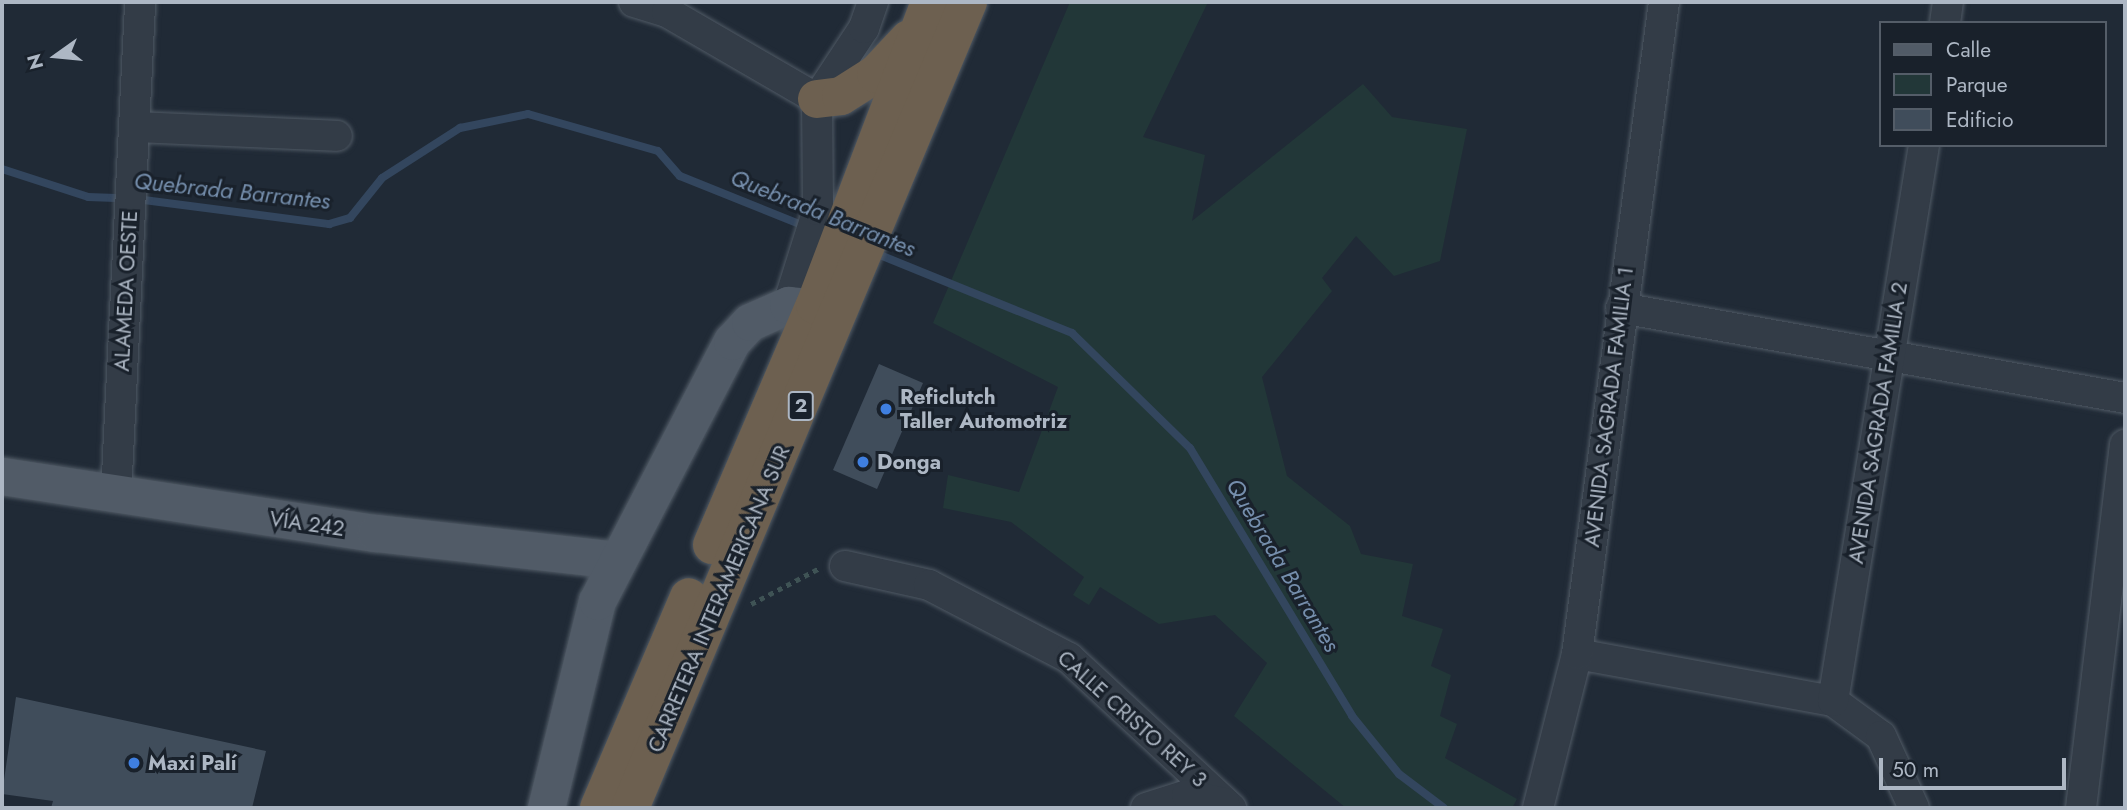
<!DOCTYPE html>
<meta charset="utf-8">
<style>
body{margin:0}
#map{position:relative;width:2127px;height:810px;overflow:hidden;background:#202a36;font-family:Jost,sans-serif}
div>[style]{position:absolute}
.green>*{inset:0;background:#223738}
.stream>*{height:8px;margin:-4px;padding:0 4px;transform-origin:4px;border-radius:4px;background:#33465e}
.building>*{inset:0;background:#404d5b}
.path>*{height:4.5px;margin-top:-2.25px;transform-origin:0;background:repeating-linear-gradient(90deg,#3f5355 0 5px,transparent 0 10px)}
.roads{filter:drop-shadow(0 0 2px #505a65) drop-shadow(0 0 2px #505a65)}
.minor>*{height:30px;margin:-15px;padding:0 15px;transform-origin:15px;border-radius:15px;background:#333c47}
.major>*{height:37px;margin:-18.5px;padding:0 18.5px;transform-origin:18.5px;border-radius:18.5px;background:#515b67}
.highway>*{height:38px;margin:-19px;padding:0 19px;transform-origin:19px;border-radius:19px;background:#6d6050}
.dots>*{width:19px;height:19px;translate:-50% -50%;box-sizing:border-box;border:4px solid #19212b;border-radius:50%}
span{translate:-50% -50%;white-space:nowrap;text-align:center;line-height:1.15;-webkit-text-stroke:6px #19212b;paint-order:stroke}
.shield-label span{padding:2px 5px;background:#19212b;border:2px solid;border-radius:5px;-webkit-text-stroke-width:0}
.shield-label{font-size:19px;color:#adb7c4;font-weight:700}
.street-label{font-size:21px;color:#adb7c4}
.poi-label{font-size:21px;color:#adb7c4;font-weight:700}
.left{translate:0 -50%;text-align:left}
.water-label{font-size:23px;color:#758eac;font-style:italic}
.frame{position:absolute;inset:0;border:4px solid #adb7c4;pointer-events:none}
.legend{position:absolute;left:1879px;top:21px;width:228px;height:126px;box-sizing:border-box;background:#19212b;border:2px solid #545d68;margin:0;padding:9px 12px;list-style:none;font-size:21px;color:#adb7c4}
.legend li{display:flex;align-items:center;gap:14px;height:35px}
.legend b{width:35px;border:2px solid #545d68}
.north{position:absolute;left:21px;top:21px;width:70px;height:70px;-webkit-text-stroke:5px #19212b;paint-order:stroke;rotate:255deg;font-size:19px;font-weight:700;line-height:28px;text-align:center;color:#adb7c4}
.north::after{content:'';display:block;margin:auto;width:24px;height:32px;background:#adb7c4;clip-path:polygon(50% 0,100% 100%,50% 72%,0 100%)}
.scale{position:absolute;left:1879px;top:758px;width:187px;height:32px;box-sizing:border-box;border:4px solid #adb7c4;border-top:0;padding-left:9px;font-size:21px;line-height:24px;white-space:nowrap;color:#adb7c4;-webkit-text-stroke:5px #19212b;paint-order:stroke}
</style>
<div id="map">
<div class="green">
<div style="clip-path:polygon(1070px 2px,1208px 2px,1143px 137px,1205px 155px,1192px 221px,1363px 84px,1392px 117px,1467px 129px,1440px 261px,1394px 276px,1356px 236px,1322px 278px,1332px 291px,1262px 377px,1287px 476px,1350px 526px,1361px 554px,1413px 564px,1402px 616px,1443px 629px,1431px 666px,1451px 675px,1440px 716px,1457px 724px,1445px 758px,1517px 799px,1512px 808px,1346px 808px,1234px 716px,1267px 663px,1215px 615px,1159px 624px,1100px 587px,1089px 605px,1073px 595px,1084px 577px,1011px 522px,943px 508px,948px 475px,1019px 492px,1058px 387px,933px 323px)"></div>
</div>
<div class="stream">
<div style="left:2px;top:169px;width:90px;rotate:18deg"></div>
<div style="left:88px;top:197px;width:35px;rotate:2deg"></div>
<div style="left:136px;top:199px;width:195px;rotate:7.4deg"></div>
<div style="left:329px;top:224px;width:22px;rotate:-16deg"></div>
<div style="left:350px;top:218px;width:51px;rotate:-51.3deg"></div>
<div style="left:382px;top:178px;width:93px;rotate:-32.7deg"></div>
<div style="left:460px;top:128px;width:69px;rotate:-11.6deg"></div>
<div style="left:528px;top:114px;width:135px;rotate:15.9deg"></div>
<div style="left:658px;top:151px;width:33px;rotate:49deg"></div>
<div style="left:680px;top:176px;width:137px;rotate:21.9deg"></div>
<div style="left:875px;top:253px;width:213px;rotate:22.1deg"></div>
<div style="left:1072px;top:333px;width:165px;rotate:44.3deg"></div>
<div style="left:1190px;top:448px;width:313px;rotate:58.8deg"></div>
<div style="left:1352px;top:716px;width:75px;rotate:51deg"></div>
<div style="left:1399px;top:774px;width:56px;rotate:37.1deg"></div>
</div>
<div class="building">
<div style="clip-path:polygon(879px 364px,923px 383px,877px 489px,833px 470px)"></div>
<div style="clip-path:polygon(16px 697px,266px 751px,252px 808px,51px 808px,53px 801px,2px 794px)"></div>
</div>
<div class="path">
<div style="left:751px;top:604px;width:78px;rotate:-27.6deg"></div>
</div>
<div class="roads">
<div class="minor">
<div style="left:634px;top:2px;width:34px;rotate:17deg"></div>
<div style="left:667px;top:12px;width:173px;rotate:30.1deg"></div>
<div style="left:1945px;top:23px;width:21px;rotate:-82deg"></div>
<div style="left:134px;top:127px;width:203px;rotate:2.5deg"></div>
<div style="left:788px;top:305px;width:100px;rotate:-72.5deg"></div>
<div style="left:818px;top:210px;width:111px;rotate:-90.5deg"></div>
<div style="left:817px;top:99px;width:85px;rotate:-56.5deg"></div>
<div style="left:864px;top:28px;width:28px;rotate:-71deg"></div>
<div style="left:1621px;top:308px;width:512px;rotate:10.12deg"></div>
<div style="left:116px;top:496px;width:495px;rotate:-87.2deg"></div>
<div style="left:845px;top:566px;width:86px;rotate:12.7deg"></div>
<div style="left:929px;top:585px;width:158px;rotate:27.5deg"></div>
<div style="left:1069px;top:658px;width:221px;rotate:42.8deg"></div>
<div style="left:1577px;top:654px;width:260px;rotate:10.4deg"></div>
<div style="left:1833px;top:701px;width:59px;rotate:36.1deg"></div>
<div style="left:1881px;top:736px;width:79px;rotate:65.4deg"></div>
<div style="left:1833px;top:701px;width:563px;rotate:-80.7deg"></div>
<div style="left:1146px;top:808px;width:43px;rotate:-17.6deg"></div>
<div style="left:1187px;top:795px;width:38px;rotate:12deg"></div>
<div style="left:1538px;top:808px;width:159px;rotate:-75.8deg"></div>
<div style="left:1577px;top:654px;width:658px;rotate:-82.4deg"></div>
<div style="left:2081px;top:808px;width:366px;rotate:-83.1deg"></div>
</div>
<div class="major">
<div style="left:2px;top:476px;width:378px;rotate:8.7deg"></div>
<div style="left:376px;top:533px;width:241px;rotate:6.4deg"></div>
<div style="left:546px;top:808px;width:213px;rotate:-76.2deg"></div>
<div style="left:597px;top:601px;width:293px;rotate:-62.6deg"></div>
<div style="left:732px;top:341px;width:26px;rotate:-47deg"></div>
<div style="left:750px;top:322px;width:42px;rotate:-24.1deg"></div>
<div style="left:788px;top:305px;width:33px;rotate:5deg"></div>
<div style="left:821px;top:308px;width:22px;rotate:74deg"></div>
</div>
<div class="highway">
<div style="left:817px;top:99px;width:24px;rotate:-7deg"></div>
<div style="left:841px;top:96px;width:41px;rotate:-32.2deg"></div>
<div style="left:876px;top:74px;width:48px;rotate:-46.7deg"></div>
<div style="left:712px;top:545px;width:261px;rotate:-66.8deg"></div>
<div style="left:815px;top:305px;width:324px;rotate:-69.2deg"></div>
<div style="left:599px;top:808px;width:229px;rotate:-66.9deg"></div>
<div style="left:630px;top:808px;width:874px;rotate:-67.25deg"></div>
</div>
</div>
<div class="dots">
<div style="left:886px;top:409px;background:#3f7fe0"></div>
<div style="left:863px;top:462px;background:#3f7fe0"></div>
<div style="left:134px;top:763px;background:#3f7fe0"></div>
</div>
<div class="shield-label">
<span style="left:801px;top:406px">2</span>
</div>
<div class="street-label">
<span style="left:126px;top:291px;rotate:-87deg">ALAMEDA OESTE</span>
<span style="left:1609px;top:407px;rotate:-83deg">AVENIDA SAGRADA FAMILIA 1</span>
<span style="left:1878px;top:423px;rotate:-81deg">AVENIDA SAGRADA FAMILIA 2</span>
<span style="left:307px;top:524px;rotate:8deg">VÍA 242</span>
<span style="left:719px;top:599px;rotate:-67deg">CARRETERA INTERAMERICANA SUR</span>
<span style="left:1132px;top:719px;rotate:42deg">CALLE CRISTO REY 3</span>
</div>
<div class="poi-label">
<span class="left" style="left:900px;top:409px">Reficlutch<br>Taller Automotriz</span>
<span class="left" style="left:877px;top:462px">Donga</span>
<span class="left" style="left:148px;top:763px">Maxi Palí</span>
</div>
<div class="water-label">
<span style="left:232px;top:191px;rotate:6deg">Quebrada Barrantes</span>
<span style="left:823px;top:213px;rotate:22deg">Quebrada Barrantes</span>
<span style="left:1283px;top:565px;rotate:59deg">Quebrada Barrantes</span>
</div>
<div class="frame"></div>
<ul class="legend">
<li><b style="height:9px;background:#515b67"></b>Calle</li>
<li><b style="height:19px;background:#223738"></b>Parque</li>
<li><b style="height:19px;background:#404d5b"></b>Edificio</li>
</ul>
<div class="north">N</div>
<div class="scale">50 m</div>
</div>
